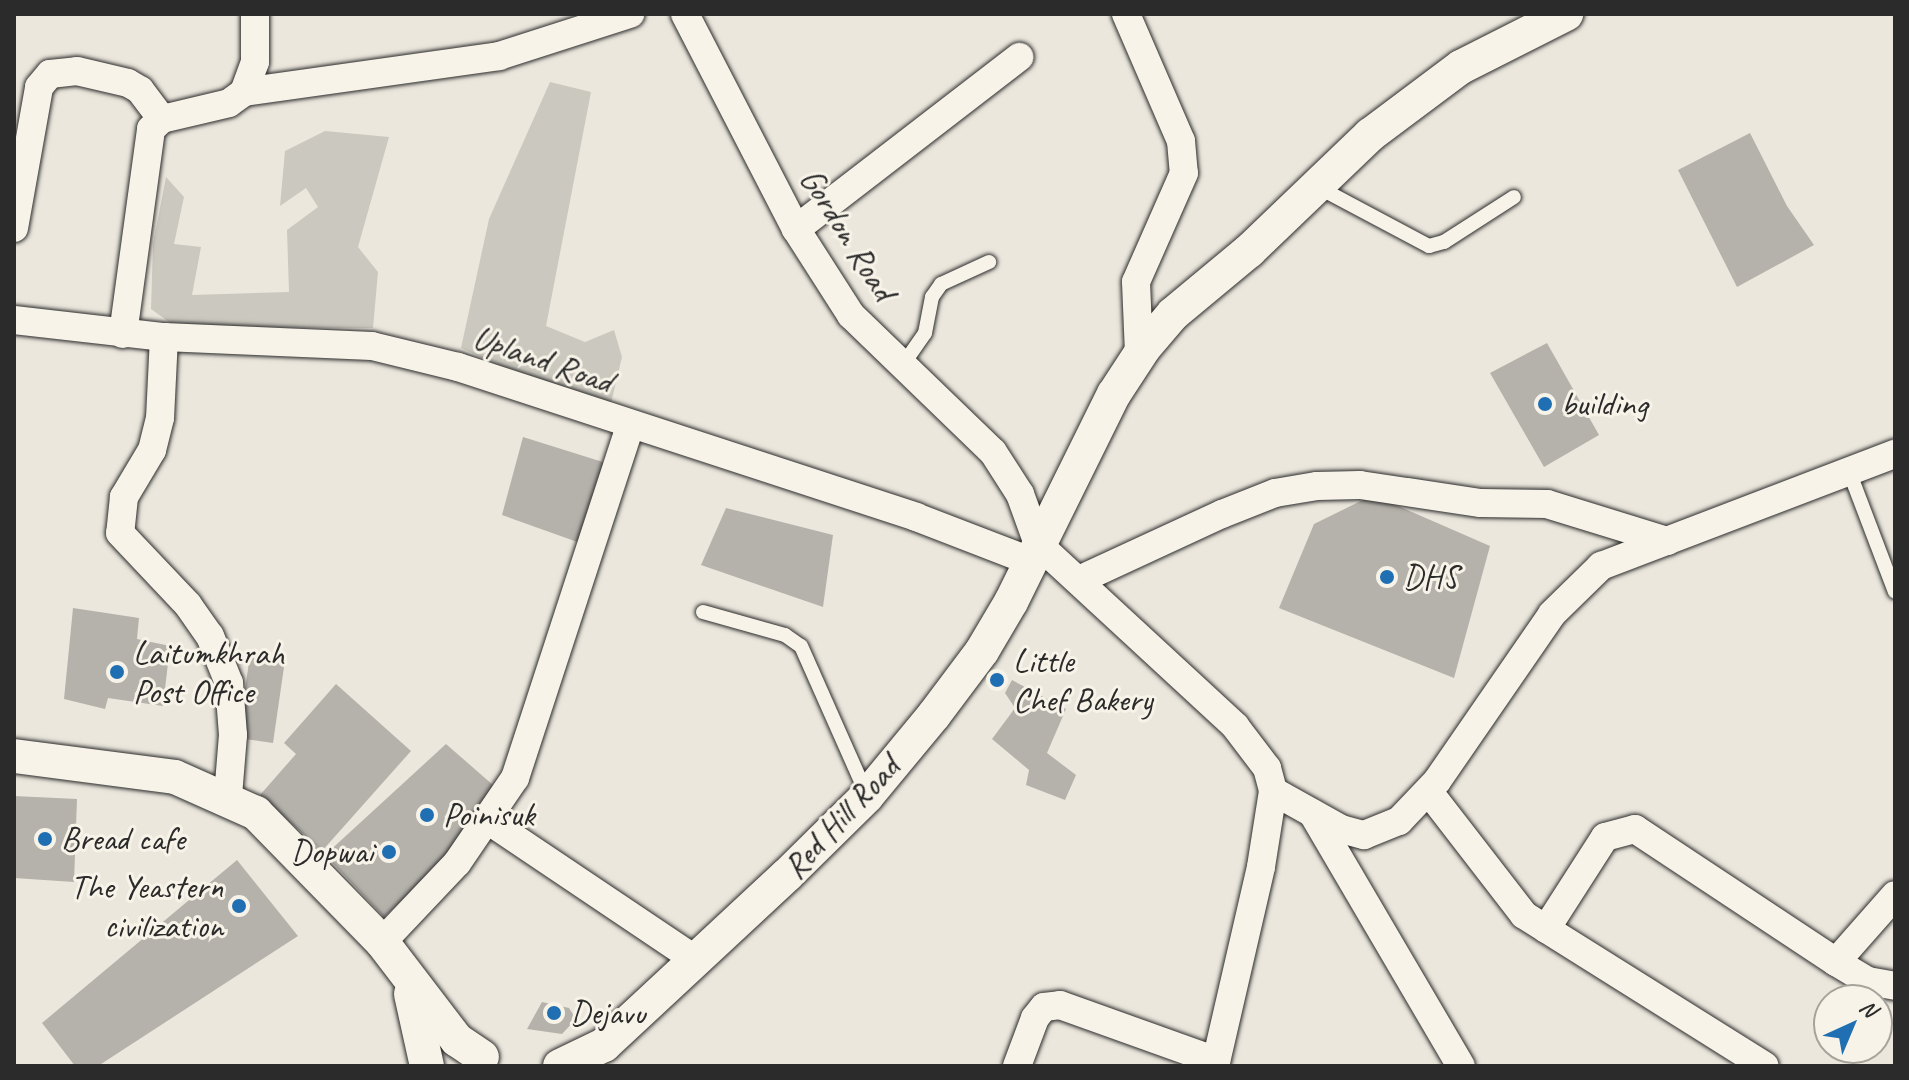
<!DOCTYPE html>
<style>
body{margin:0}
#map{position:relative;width:1909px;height:1080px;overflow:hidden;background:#ebe7dd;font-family:Caveat,sans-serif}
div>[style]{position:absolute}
.green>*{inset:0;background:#cbc8bf}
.building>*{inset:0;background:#b5b2ab}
.roads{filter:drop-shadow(0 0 2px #2b2b2b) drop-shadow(0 0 2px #2b2b2b)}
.service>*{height:14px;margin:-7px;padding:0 7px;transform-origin:7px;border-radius:7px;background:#f7f3e8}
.minor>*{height:28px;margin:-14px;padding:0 14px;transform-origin:14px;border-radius:14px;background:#f7f3e8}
.tertiary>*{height:34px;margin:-17px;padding:0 17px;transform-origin:17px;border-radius:17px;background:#f7f3e8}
.dots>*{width:22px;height:22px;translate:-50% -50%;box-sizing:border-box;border:4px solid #f7f3e8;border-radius:50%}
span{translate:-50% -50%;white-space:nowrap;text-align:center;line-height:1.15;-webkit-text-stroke:6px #f7f3e8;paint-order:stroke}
.street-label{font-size:34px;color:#2b2b2b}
.poi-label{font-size:34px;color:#2b2b2b}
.left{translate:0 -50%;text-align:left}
.right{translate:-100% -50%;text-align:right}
.frame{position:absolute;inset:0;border:16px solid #2b2b2b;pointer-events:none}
.north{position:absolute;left:1813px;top:984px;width:80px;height:80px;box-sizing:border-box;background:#f7f3e8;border:2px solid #a5a39c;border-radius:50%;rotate:44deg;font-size:22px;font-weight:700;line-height:32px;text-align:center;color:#2b2b2b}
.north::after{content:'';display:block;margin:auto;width:28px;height:36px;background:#1f6fb2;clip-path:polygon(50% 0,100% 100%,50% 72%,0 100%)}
</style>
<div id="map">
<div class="green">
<div style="clip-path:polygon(550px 82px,591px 92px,546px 326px,585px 342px,614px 330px,622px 357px,611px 403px,533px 381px,461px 348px,489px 219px)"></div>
<div style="clip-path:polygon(325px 131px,389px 137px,358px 247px,378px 272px,373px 328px,176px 327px,151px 309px,153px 244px,166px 177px,184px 197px,174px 244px,201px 247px,192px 295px,289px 292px,287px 230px,318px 207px,306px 188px,280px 206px,285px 151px)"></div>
</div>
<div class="building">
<div style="clip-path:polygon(1750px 133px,1787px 206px,1814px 245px,1737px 287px,1678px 170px)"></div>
<div style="clip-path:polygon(1547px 343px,1599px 435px,1544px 467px,1490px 373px)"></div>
<div style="clip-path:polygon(523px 437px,606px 463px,583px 544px,502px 515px)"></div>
<div style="clip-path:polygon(1373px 495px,1490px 546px,1454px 678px,1279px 608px,1314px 524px)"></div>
<div style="clip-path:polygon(726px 508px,833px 535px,823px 607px,701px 565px)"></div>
<div style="clip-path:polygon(73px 608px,139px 618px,137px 639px,170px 646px,163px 706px,108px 698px,105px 709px,64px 699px)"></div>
<div style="clip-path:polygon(250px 655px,285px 660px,273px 743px,238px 738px)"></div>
<div style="clip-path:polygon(1012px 680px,1066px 709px,1047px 753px,1076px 775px,1065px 800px,1026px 785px,1029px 770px,992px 739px,1015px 708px,1005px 693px)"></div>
<div style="clip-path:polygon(336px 684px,411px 751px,322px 851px,260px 795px,296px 754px,284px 743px)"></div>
<div style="clip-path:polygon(446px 744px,501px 792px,470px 838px,384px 917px,325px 855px)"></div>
<div style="clip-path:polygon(14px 796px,77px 799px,74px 882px,14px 878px)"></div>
<div style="clip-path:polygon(237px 860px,298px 936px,98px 1066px,75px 1066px,42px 1023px)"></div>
<div style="clip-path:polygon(542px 1002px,569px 1008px,576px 1019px,562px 1034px,527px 1029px)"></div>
</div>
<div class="roads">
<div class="service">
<div style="left:1316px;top:186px;width:128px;rotate:28deg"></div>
<div style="left:1429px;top:246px;width:16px;rotate:-15deg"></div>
<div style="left:1444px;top:242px;width:83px;rotate:-32.7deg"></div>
<div style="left:902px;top:366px;width:40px;rotate:-55.1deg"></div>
<div style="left:925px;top:333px;width:37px;rotate:-79deg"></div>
<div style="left:932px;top:297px;width:16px;rotate:-55deg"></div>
<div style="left:941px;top:284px;width:53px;rotate:-24.6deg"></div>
<div style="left:1849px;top:471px;width:129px;rotate:69.2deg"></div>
<div style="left:703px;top:612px;width:85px;rotate:15.7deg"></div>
<div style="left:785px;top:635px;width:19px;rotate:35deg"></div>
<div style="left:801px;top:646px;width:163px;rotate:66.1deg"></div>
</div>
<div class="minor">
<div style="left:685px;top:14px;width:242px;rotate:62.7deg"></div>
<div style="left:796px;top:229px;width:102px;rotate:57.4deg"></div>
<div style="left:851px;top:315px;width:197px;rotate:44deg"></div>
<div style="left:993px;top:452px;width:50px;rotate:57.3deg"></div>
<div style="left:1020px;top:494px;width:53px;rotate:70.2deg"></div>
<div style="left:1038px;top:544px;width:268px;rotate:42.7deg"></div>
<div style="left:1235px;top:726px;width:53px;rotate:52.7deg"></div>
<div style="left:1267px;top:768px;width:24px;rotate:75deg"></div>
<div style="left:1273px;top:791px;width:77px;rotate:99deg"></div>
<div style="left:1261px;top:867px;width:204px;rotate:103deg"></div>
<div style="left:1126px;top:14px;width:138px;rotate:66.6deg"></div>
<div style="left:1181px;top:141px;width:32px;rotate:85deg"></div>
<div style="left:1184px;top:173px;width:119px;rotate:113.8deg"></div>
<div style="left:1136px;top:282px;width:73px;rotate:87.6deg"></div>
<div style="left:244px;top:92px;width:258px;rotate:-8deg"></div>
<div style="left:499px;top:56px;width:138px;rotate:-17.8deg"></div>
<div style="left:14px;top:228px;width:143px;rotate:-79.9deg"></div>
<div style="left:39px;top:87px;width:17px;rotate:-50deg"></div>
<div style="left:50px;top:74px;width:27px;rotate:-6deg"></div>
<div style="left:77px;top:71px;width:52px;rotate:13.2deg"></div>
<div style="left:128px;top:83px;width:14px;rotate:30deg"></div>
<div style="left:140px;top:90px;width:36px;rotate:53deg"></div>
<div style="left:796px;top:229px;width:282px;rotate:-37.6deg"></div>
<div style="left:14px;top:320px;width:151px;rotate:6.5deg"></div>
<div style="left:164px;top:337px;width:208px;rotate:2.5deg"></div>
<div style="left:372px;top:346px;width:89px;rotate:13.7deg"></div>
<div style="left:458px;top:367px;width:482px;rotate:18.1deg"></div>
<div style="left:916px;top:517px;width:122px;rotate:21.1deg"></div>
<div style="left:123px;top:334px;width:207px;rotate:-82.2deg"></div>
<div style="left:151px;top:129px;width:15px;rotate:-42deg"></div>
<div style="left:162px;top:119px;width:69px;rotate:-13.4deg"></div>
<div style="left:229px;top:103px;width:19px;rotate:-36deg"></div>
<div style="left:244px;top:92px;width:32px;rotate:-70deg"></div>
<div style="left:255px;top:62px;width:48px;rotate:-90deg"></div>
<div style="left:164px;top:337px;width:81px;rotate:92.8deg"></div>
<div style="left:160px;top:418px;width:33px;rotate:104deg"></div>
<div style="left:152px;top:450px;width:55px;rotate:120.8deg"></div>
<div style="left:124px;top:497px;width:36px;rotate:96deg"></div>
<div style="left:120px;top:533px;width:99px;rotate:46.6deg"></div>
<div style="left:188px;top:605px;width:38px;rotate:55deg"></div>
<div style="left:210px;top:636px;width:51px;rotate:68deg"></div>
<div style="left:229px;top:683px;width:52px;rotate:85.6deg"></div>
<div style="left:233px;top:735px;width:61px;rotate:94.7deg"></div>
<div style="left:1079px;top:580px;width:157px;rotate:-24.8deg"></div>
<div style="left:1222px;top:514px;width:57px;rotate:-21.6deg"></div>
<div style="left:1275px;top:493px;width:43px;rotate:-9.5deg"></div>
<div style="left:1317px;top:486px;width:43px;rotate:-1.3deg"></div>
<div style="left:1360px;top:485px;width:122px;rotate:8.5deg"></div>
<div style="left:1481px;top:503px;width:66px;rotate:0.9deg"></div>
<div style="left:1547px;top:504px;width:126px;rotate:17.1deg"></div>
<div style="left:1273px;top:791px;width:78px;rotate:29.2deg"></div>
<div style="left:1341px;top:829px;width:24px;rotate:15deg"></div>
<div style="left:1364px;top:835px;width:38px;rotate:-22deg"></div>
<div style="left:1399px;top:821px;width:55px;rotate:-46.5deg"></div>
<div style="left:1437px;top:781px;width:203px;rotate:-55.4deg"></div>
<div style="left:1552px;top:614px;width:69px;rotate:-44.4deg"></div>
<div style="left:1601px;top:566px;width:315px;rotate:-20.9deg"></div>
<div style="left:1429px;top:792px;width:155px;rotate:52.3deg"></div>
<div style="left:1524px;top:915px;width:284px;rotate:32.1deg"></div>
<div style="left:1313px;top:814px;width:292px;rotate:59.6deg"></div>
<div style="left:489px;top:821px;width:249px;rotate:33.9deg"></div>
<div style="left:1546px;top:929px;width:109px;rotate:-57.3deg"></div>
<div style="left:1605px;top:837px;width:31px;rotate:-15deg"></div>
<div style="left:1635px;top:829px;width:241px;rotate:33.5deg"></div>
<div style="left:1836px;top:962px;width:37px;rotate:31deg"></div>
<div style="left:1868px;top:981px;width:27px;rotate:10deg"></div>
<div style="left:382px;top:942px;width:109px;rotate:-46.5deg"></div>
<div style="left:457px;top:863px;width:103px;rotate:-55.7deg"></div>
<div style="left:515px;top:778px;width:370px;rotate:-71.9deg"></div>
<div style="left:1836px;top:962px;width:89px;rotate:-48.6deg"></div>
<div style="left:1017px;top:1066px;width:51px;rotate:-69.4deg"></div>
<div style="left:1035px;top:1018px;width:14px;rotate:-51deg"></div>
<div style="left:1044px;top:1007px;width:16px;rotate:-7deg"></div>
<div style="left:1060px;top:1005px;width:166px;rotate:19.7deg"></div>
</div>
<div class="tertiary">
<div style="left:14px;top:756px;width:162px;rotate:7.4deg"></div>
<div style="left:175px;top:777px;width:89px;rotate:24deg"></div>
<div style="left:256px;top:813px;width:180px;rotate:45.7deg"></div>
<div style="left:382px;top:942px;width:123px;rotate:52.6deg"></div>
<div style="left:457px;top:1040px;width:30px;rotate:34deg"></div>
<div style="left:411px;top:994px;width:74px;rotate:77.5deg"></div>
<div style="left:560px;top:1066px;width:49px;rotate:-25.5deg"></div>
<div style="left:604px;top:1045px;width:250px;rotate:-42.9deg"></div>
<div style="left:787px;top:875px;width:112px;rotate:-44.6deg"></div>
<div style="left:867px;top:796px;width:105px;rotate:-50.4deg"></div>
<div style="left:934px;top:715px;width:80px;rotate:-53.1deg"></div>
<div style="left:982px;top:651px;width:57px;rotate:-59.4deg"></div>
<div style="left:1011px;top:602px;width:232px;rotate:-63.7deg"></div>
<div style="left:1114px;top:394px;width:55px;rotate:-56.9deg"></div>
<div style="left:1144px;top:348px;width:45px;rotate:-49.5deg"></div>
<div style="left:1173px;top:314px;width:99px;rotate:-39.7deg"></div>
<div style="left:1249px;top:251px;width:168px;rotate:-43.8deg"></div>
<div style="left:1370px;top:135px;width:114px;rotate:-36.8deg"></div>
<div style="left:1461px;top:67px;width:118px;rotate:-26.8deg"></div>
</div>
</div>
<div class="dots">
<div style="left:1545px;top:404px;background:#1f6fb2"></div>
<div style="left:1387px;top:577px;background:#1f6fb2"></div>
<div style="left:117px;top:672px;background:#1f6fb2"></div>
<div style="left:997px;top:680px;background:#1f6fb2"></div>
<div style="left:427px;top:815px;background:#1f6fb2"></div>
<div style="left:45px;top:839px;background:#1f6fb2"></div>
<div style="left:389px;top:852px;background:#1f6fb2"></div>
<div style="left:239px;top:906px;background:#1f6fb2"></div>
<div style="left:554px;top:1013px;background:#1f6fb2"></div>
</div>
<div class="street-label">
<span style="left:848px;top:234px;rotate:58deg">Gordon Road</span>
<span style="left:543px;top:359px;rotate:19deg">Upland Road</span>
<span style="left:841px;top:817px;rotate:-47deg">Red Hill Road</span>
</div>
<div class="poi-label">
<span class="left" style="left:1561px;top:404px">building</span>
<span class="left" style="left:1403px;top:577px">DHS</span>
<span class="left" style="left:133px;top:672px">Laitumkhrah<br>Post Office</span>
<span class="left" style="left:1013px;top:680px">Little<br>Chef Bakery</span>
<span class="left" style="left:443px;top:815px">Poinisuk</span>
<span class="left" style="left:61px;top:839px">Bread cafe</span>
<span class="right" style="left:373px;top:852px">Dopwai</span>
<span class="right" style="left:223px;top:906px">The Yeastern<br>civilization</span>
<span class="left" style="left:570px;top:1013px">Dejavu</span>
</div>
<div class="frame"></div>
<div class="north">N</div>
</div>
